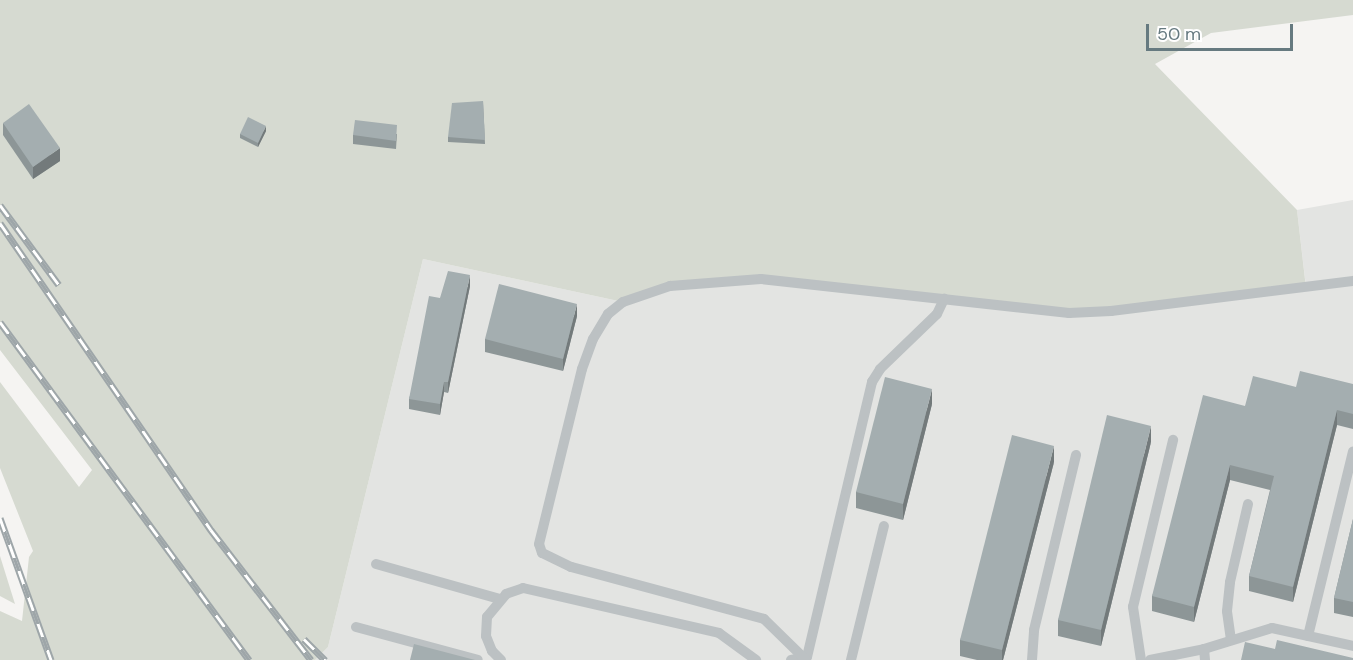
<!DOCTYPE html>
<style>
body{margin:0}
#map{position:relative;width:1353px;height:660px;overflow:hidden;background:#f5f4f2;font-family:"DM Sans",sans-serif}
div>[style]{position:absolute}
.built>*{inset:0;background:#e3e4e2}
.green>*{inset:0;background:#d6dad1}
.minor>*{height:10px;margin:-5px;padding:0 5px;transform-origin:5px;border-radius:5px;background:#bcc1c3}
.rail>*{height:7px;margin-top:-3.5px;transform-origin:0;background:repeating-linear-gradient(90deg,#fff 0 14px,#9ea6a9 0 28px);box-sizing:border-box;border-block:2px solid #9ea6a9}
.wall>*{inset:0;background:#8d9697}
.shaded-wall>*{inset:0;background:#737a7b}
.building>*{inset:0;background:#a4aeb0}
span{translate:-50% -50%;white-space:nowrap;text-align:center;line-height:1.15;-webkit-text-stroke:6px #fff;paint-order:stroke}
.scale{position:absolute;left:1146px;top:24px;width:147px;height:27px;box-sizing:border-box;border:3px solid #667a80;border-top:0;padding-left:8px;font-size:18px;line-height:21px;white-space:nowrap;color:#667a80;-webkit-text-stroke:4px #fff;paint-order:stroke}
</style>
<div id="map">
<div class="built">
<div style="clip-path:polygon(1353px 200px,1353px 660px,315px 660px,328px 647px,423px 259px,623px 302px,670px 286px,721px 281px,1306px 287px,1297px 210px)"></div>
</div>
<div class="green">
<div style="clip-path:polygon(0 0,1353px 0,1353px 15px,1211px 33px,1155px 64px,1297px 210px,1306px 288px,1069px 313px,761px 279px,670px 286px,623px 302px,423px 259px,328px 647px,315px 660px,0 660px,0 611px,22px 621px,29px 557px,33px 551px,0 468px,0 382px,79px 487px,92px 470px,0 350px)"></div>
<div style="clip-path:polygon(0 556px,15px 604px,0 596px)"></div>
</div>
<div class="minor">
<div style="left:376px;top:564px;width:129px;rotate:15.8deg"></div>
<div style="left:356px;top:627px;width:126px;rotate:15.1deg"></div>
<div style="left:1308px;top:636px;width:190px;rotate:-76.3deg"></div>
<div style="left:1231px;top:640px;width:29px;rotate:-98deg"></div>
<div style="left:1227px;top:611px;width:29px;rotate:-84deg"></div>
<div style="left:1230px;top:582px;width:80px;rotate:-77deg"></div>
<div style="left:501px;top:660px;width:13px;rotate:-135deg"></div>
<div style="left:492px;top:651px;width:16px;rotate:-112deg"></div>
<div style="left:486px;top:636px;width:19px;rotate:-87deg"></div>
<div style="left:487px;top:617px;width:30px;rotate:-50deg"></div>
<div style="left:506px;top:594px;width:18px;rotate:-19deg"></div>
<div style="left:523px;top:588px;width:201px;rotate:12.9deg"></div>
<div style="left:719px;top:633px;width:46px;rotate:36.1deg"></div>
<div style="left:791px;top:660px;width:16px;rotate:-11deg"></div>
<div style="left:807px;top:657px;width:283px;rotate:-76.7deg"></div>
<div style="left:872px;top:382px;width:15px;rotate:-58deg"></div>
<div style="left:880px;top:369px;width:79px;rotate:-44deg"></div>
<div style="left:937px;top:314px;width:17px;rotate:-65deg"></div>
<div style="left:806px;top:660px;width:59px;rotate:-135.7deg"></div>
<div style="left:764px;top:619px;width:200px;rotate:-164.9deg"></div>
<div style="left:571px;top:567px;width:32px;rotate:-154deg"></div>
<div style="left:542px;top:553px;width:9px;rotate:-108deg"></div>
<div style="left:539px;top:544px;width:180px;rotate:-76.2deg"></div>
<div style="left:582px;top:369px;width:32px;rotate:-70deg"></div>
<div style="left:593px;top:339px;width:29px;rotate:-59deg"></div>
<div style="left:608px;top:314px;width:19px;rotate:-39deg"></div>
<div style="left:623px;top:302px;width:50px;rotate:-18.8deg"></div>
<div style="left:670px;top:286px;width:91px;rotate:-4.4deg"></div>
<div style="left:761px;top:279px;width:310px;rotate:6.3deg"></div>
<div style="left:1069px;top:313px;width:42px;rotate:-2.7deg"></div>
<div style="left:1111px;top:311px;width:244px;rotate:-7.1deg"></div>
<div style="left:851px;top:660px;width:138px;rotate:-76.2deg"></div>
<div style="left:1032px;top:660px;width:30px;rotate:-86deg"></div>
<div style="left:1034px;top:630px;width:180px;rotate:-76.5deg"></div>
<div style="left:1141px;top:660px;width:54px;rotate:-98.6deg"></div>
<div style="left:1133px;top:607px;width:172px;rotate:-76.5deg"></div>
<div style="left:1150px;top:660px;width:55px;rotate:-11.5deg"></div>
<div style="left:1205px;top:660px;width:11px;rotate:-95deg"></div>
<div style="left:1204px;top:649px;width:71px;rotate:-17.2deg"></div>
<div style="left:1272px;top:628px;width:83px;rotate:12.5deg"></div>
</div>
<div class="rail">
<div style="left:0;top:205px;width:99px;rotate:53.6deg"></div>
<div style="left:0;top:223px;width:373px;rotate:55.5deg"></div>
<div style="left:211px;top:530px;width:164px;rotate:52.4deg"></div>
<div style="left:0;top:322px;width:420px;rotate:53.6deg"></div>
<div style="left:0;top:518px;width:151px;rotate:70.2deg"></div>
<div style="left:304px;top:639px;width:30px;rotate:45deg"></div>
</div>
<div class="wall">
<div style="clip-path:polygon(483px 101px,485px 144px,448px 142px,448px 137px)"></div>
<div style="clip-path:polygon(3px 123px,60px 161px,33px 179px,3px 135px)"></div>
<div style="clip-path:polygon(266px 131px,258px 147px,240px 138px,240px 134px)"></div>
<div style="clip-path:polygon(397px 134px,396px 149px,353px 144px,353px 135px)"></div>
<div style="clip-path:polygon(470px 286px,448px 393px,444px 392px,440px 415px,409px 409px,409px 399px,440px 298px)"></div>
<div style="clip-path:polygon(577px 316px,563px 371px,485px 352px,485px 339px)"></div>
<div style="clip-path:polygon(1353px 384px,1353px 429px,1337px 425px,1293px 602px,1249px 591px,1249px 576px,1270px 490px,1230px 480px,1194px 622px,1152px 611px,1152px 596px,1245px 406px,1296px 387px)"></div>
<div style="clip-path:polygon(932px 404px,903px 520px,856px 508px,856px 492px)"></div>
<div style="clip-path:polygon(1151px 442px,1101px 646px,1058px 636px,1058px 620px)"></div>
<div style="clip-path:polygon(1054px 462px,1003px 660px,977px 660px,960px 656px,960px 640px)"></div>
<div style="clip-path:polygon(1353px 519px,1353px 617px,1334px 613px,1334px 598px)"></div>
</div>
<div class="shaded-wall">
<div style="clip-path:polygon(266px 126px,266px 131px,258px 147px,258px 143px)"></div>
<div style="clip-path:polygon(60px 148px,60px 161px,33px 179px,33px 167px)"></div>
<div style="clip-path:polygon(470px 275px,470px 286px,448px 393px,448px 382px)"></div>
<div style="clip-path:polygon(577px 304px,577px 316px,563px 371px,563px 359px)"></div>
<div style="clip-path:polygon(444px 382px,444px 392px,440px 415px,440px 404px)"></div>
<div style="clip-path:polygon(932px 389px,932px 404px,903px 520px,903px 504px)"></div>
<div style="clip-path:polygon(1337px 410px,1337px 425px,1293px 602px,1293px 587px)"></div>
<div style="clip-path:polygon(1151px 426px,1151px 442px,1101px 646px,1101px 630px)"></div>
<div style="clip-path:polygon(1054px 446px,1054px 462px,1003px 660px,1002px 660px,1002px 650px)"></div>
<div style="clip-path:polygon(1230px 465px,1230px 480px,1194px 622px,1194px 607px)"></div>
</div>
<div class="building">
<div style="clip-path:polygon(483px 101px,485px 140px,448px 137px,452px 103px)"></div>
<div style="clip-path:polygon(29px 104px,60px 148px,33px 167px,3px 123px)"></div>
<div style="clip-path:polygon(248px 117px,266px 126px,258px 143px,240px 134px)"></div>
<div style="clip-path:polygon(355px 120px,397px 125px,396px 141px,353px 135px)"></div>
<div style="clip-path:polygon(448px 271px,470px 275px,448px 382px,444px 382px,440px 404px,409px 399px,429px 296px,440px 298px)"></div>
<div style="clip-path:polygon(499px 284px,577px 304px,563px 359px,485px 339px)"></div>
<div style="clip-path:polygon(1300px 371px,1353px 384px,1353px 414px,1337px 410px,1293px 587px,1249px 576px,1274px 476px,1230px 465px,1194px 607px,1152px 596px,1203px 395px,1245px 406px,1253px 376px,1296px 387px)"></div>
<div style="clip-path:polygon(885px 377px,932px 389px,903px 504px,856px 492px)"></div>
<div style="clip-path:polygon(1107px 415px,1151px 426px,1101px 630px,1058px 620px)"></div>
<div style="clip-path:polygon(1012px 435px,1054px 446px,1002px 650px,960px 640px)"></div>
<div style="clip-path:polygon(1353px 519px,1353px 602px,1334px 598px)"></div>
<div style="clip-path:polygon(1277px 640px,1353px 658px,1353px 660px,1241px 660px,1245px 642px,1275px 649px)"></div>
<div style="clip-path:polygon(414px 644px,475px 660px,410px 660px)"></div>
</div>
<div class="scale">50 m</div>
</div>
